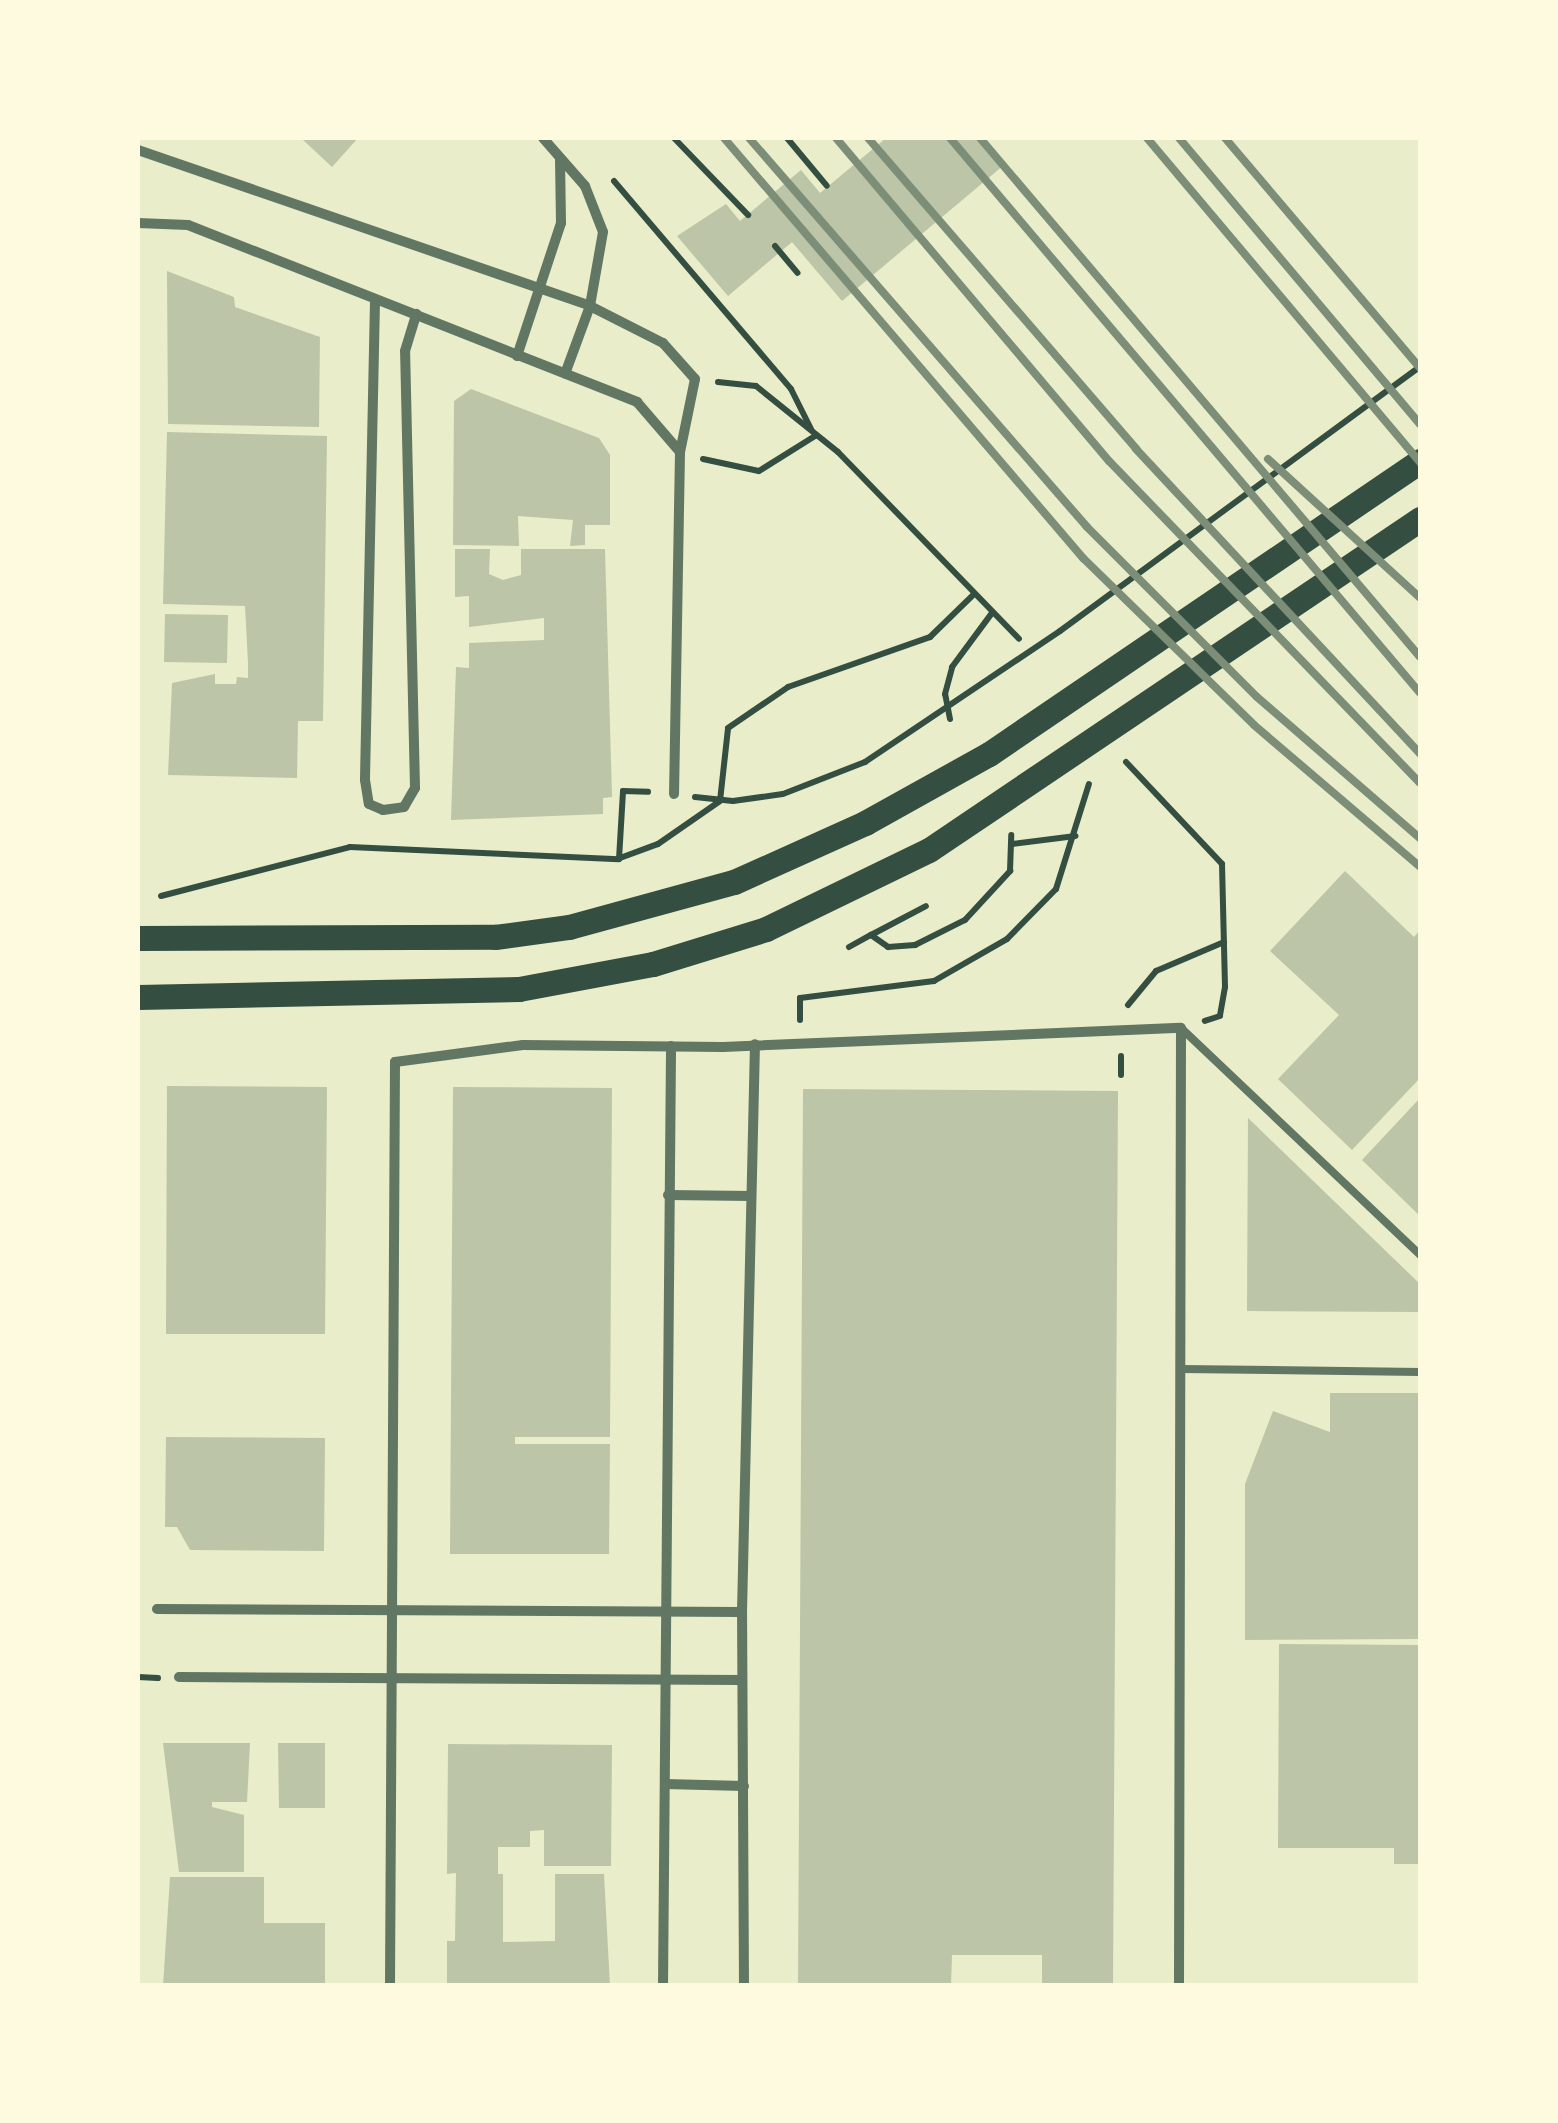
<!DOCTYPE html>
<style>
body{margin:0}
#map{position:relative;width:1558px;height:2123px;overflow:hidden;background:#e9edc9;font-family:"Public Sans",sans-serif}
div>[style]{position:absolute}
.building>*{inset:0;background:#bcc5a7}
.path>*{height:6px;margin:-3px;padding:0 3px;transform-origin:3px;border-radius:3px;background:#344e41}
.service>*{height:8px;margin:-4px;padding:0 4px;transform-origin:4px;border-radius:4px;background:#617663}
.minor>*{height:10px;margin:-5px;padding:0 5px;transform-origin:5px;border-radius:5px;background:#617663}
.primary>*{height:25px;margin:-12.5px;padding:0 12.5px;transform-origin:12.5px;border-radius:12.5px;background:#344e41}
.rail>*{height:8px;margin:-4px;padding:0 4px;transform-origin:4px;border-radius:4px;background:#7c8e77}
span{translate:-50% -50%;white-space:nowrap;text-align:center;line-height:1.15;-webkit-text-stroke:8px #fefae0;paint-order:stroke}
.frame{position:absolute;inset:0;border:140px solid #fefae0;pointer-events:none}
</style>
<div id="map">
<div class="building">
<div style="clip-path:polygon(301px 138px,358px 138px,332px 167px)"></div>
<div style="clip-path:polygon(886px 138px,978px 138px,1004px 165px,842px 301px,792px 242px,728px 296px,677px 236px,726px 204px,740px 221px,801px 170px,820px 193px)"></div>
<div style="clip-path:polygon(167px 271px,234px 297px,235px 307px,320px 337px,319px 427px,168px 424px)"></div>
<div style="clip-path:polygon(471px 389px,599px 438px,610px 455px,610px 525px,585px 525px,585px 545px,570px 546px,573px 520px,518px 516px,519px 546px,453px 545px,454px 401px)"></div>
<div style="clip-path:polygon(167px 432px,327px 436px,323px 721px,298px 721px,297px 778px,168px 775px,172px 683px,215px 674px,215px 684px,236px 684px,237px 677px,248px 678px,248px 663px,245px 606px,163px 604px)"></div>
<div style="clip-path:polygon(455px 549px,490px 549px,489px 574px,503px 580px,521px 575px,521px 549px,605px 549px,612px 797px,603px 798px,603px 814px,451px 820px,456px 667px,469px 668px,469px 643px,544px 640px,544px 618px,469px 627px,469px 596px,455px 597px)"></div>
<div style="clip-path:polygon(165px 614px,228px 615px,227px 663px,164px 662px)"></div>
<div style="clip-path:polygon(1345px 871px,1414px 937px,1420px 930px,1420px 1078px,1352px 1150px,1278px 1079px,1339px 1015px,1270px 951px)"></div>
<div style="clip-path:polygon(167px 1086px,327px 1087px,325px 1334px,166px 1334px)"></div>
<div style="clip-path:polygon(453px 1087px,612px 1088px,610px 1437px,515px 1437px,515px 1444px,610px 1444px,609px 1554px,450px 1554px)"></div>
<div style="clip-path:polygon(803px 1089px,1118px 1091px,1113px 1986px,1042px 1986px,1042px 1955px,952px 1955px,951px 1986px,798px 1986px)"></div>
<div style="clip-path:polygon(1420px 1098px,1420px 1216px,1362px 1160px)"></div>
<div style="clip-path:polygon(1248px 1118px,1420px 1284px,1420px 1312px,1247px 1311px)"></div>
<div style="clip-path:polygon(1330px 1393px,1420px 1393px,1420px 1639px,1245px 1640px,1245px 1484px,1273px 1411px,1330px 1432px)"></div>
<div style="clip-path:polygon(166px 1437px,325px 1438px,324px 1551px,190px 1550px,177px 1527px,165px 1527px)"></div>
<div style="clip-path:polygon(1279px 1644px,1420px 1645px,1420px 1864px,1394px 1864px,1394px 1848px,1278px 1848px)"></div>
<div style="clip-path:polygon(163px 1743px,250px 1743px,247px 1802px,212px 1802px,212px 1807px,244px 1815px,244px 1872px,179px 1872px)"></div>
<div style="clip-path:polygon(278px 1743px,325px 1743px,325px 1808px,279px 1808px)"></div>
<div style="clip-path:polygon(448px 1744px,612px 1745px,611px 1866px,544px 1866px,544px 1830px,530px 1831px,530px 1847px,498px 1847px,498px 1874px,503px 1874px,503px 1942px,555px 1941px,555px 1874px,604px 1874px,610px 1986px,447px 1986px,447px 1941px,455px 1941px,456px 1873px,447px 1874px)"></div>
<div style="clip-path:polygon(170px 1877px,264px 1877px,264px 1923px,325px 1923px,325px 1986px,163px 1986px)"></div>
</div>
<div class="path">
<div style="left:674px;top:138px;width:107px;rotate:46.1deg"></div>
<div style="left:787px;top:138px;width:62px;rotate:50.2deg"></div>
<div style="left:614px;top:181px;width:273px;rotate:49.6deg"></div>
<div style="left:791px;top:389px;width:45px;rotate:63.4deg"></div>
<div style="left:775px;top:246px;width:35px;rotate:50deg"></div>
<div style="left:718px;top:382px;width:38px;rotate:6deg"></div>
<div style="left:756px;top:386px;width:105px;rotate:38.8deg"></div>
<div style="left:838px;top:452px;width:260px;rotate:45.9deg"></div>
<div style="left:703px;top:459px;width:57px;rotate:12.1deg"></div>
<div style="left:759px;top:471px;width:66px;rotate:-32deg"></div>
<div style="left:950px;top:719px;width:25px;rotate:-101deg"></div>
<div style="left:945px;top:694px;width:28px;rotate:-75deg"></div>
<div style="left:952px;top:667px;width:67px;rotate:-53.5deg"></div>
<div style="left:1126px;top:762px;width:140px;rotate:46.7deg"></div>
<div style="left:1222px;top:864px;width:123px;rotate:88.6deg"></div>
<div style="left:1225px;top:987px;width:29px;rotate:100deg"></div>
<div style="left:1220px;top:1016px;width:16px;rotate:162deg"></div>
<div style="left:695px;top:797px;width:38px;rotate:6deg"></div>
<div style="left:733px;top:801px;width:50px;rotate:-8deg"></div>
<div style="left:783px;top:794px;width:88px;rotate:-21.3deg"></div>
<div style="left:865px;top:762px;width:235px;rotate:-33.9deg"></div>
<div style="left:1060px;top:631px;width:446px;rotate:-36.3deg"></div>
<div style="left:1012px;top:844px;width:64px;rotate:-7.2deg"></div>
<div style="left:620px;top:858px;width:40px;rotate:-20.2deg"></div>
<div style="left:658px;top:844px;width:75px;rotate:-34.7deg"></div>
<div style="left:720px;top:801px;width:73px;rotate:-83.7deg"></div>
<div style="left:728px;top:728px;width:73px;rotate:-34.3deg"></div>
<div style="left:788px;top:687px;width:151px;rotate:-19.4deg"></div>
<div style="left:930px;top:637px;width:60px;rotate:-44.3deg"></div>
<div style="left:161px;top:896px;width:195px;rotate:-14.5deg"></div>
<div style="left:350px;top:847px;width:269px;rotate:2.6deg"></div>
<div style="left:619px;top:859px;width:68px;rotate:-86.6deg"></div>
<div style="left:623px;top:791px;width:25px;rotate:2deg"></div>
<div style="left:871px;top:935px;width:62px;rotate:-27.8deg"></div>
<div style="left:849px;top:947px;width:25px;rotate:-29deg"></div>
<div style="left:871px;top:935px;width:21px;rotate:35deg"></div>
<div style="left:888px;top:947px;width:27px;rotate:-4deg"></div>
<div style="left:915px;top:945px;width:56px;rotate:-26.6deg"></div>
<div style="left:965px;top:920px;width:67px;rotate:-47.4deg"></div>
<div style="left:1010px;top:871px;width:36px;rotate:-88deg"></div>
<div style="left:1128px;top:1005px;width:44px;rotate:-50.5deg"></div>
<div style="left:1156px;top:971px;width:74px;rotate:-23.1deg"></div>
<div style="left:800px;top:1020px;width:22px;rotate:-90deg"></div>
<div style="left:800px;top:998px;width:135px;rotate:-7.2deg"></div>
<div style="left:934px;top:981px;width:84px;rotate:-29.9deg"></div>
<div style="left:1007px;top:939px;width:70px;rotate:-45.6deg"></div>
<div style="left:1056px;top:889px;width:110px;rotate:-72.6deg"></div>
<div style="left:1121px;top:1056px;width:19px;rotate:90deg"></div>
<div style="left:138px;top:1677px;width:20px;rotate:3deg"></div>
</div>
<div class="service">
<div style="left:1181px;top:1028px;width:330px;rotate:43.5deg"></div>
<div style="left:1180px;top:1369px;width:240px;rotate:0.7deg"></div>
</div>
<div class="minor">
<div style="left:543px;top:138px;width:64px;rotate:48.8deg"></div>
<div style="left:585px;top:186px;width:49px;rotate:68.6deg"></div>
<div style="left:603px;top:232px;width:75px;rotate:100deg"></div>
<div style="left:590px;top:306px;width:72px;rotate:110.2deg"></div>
<div style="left:138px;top:150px;width:478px;rotate:19deg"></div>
<div style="left:590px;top:306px;width:82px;rotate:26.9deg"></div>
<div style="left:663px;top:343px;width:48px;rotate:48.4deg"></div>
<div style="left:695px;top:379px;width:75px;rotate:101.6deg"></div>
<div style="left:680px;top:452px;width:342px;rotate:91deg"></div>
<div style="left:138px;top:223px;width:50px;rotate:2.3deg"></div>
<div style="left:188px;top:225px;width:483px;rotate:21.5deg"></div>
<div style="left:637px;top:402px;width:66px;rotate:49.3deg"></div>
<div style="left:375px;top:301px;width:479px;rotate:91.2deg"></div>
<div style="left:365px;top:780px;width:24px;rotate:81deg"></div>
<div style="left:369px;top:804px;width:15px;rotate:23deg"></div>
<div style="left:383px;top:810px;width:21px;rotate:-8deg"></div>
<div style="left:404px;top:807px;width:22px;rotate:-60deg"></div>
<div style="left:415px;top:788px;width:437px;rotate:-91.3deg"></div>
<div style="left:405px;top:351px;width:39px;rotate:-73deg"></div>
<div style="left:517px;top:356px;width:140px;rotate:-71.7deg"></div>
<div style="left:561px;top:223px;width:63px;rotate:-90.9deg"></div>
<div style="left:668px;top:1195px;width:83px;rotate:0.7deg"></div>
<div style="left:157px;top:1609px;width:585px;rotate:0.29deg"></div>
<div style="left:179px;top:1677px;width:563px;rotate:0.31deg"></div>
<div style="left:665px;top:1784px;width:79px;rotate:1.5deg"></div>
<div style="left:390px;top:1986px;width:924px;rotate:-89.69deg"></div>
<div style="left:395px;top:1062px;width:129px;rotate:-7.6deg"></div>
<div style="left:523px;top:1045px;width:200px;rotate:0.6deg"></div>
<div style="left:723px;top:1047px;width:458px;rotate:-2.4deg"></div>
<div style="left:1181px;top:1028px;width:958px;rotate:90.12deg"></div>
<div style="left:663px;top:1986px;width:940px;rotate:-89.51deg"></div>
<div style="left:744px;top:1986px;width:374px;rotate:-90.3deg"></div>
<div style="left:742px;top:1612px;width:568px;rotate:-88.69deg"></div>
</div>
<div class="primary">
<div style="left:138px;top:938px;width:357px;rotate:-0.2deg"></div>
<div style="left:495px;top:937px;width:75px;rotate:-7.7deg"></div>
<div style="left:569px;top:927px;width:171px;rotate:-15.3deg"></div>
<div style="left:734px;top:882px;width:144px;rotate:-24.2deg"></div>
<div style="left:865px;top:823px;width:142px;rotate:-29.1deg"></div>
<div style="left:989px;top:754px;width:521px;rotate:-34.21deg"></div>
<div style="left:138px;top:997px;width:381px;rotate:-1.2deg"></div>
<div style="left:519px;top:989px;width:136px;rotate:-10.6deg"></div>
<div style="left:653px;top:964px;width:118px;rotate:-17.2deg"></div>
<div style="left:766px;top:929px;width:181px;rotate:-25.9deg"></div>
<div style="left:929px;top:850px;width:592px;rotate:-33.99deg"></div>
</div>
<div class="rail">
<div style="left:724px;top:138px;width:553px;rotate:49.48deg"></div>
<div style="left:1083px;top:558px;width:239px;rotate:44.3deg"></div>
<div style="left:1254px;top:725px;width:218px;rotate:40.5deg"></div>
<div style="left:749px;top:138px;width:515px;rotate:49.01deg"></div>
<div style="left:1087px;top:527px;width:240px;rotate:45deg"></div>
<div style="left:1257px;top:697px;width:216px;rotate:40.9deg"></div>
<div style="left:836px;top:138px;width:423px;rotate:49.8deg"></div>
<div style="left:1109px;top:461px;width:448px;rotate:46deg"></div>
<div style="left:868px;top:138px;width:411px;rotate:49.2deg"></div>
<div style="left:1136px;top:449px;width:417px;rotate:47deg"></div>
<div style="left:950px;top:138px;width:727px;rotate:49.74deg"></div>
<div style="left:980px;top:138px;width:680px;rotate:49.71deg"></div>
<div style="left:1147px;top:138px;width:424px;rotate:49.9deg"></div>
<div style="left:1179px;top:138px;width:374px;rotate:49.9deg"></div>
<div style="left:1225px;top:138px;width:302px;rotate:49.7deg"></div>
<div style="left:1268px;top:459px;width:206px;rotate:42.4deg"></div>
</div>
<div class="frame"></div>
</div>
